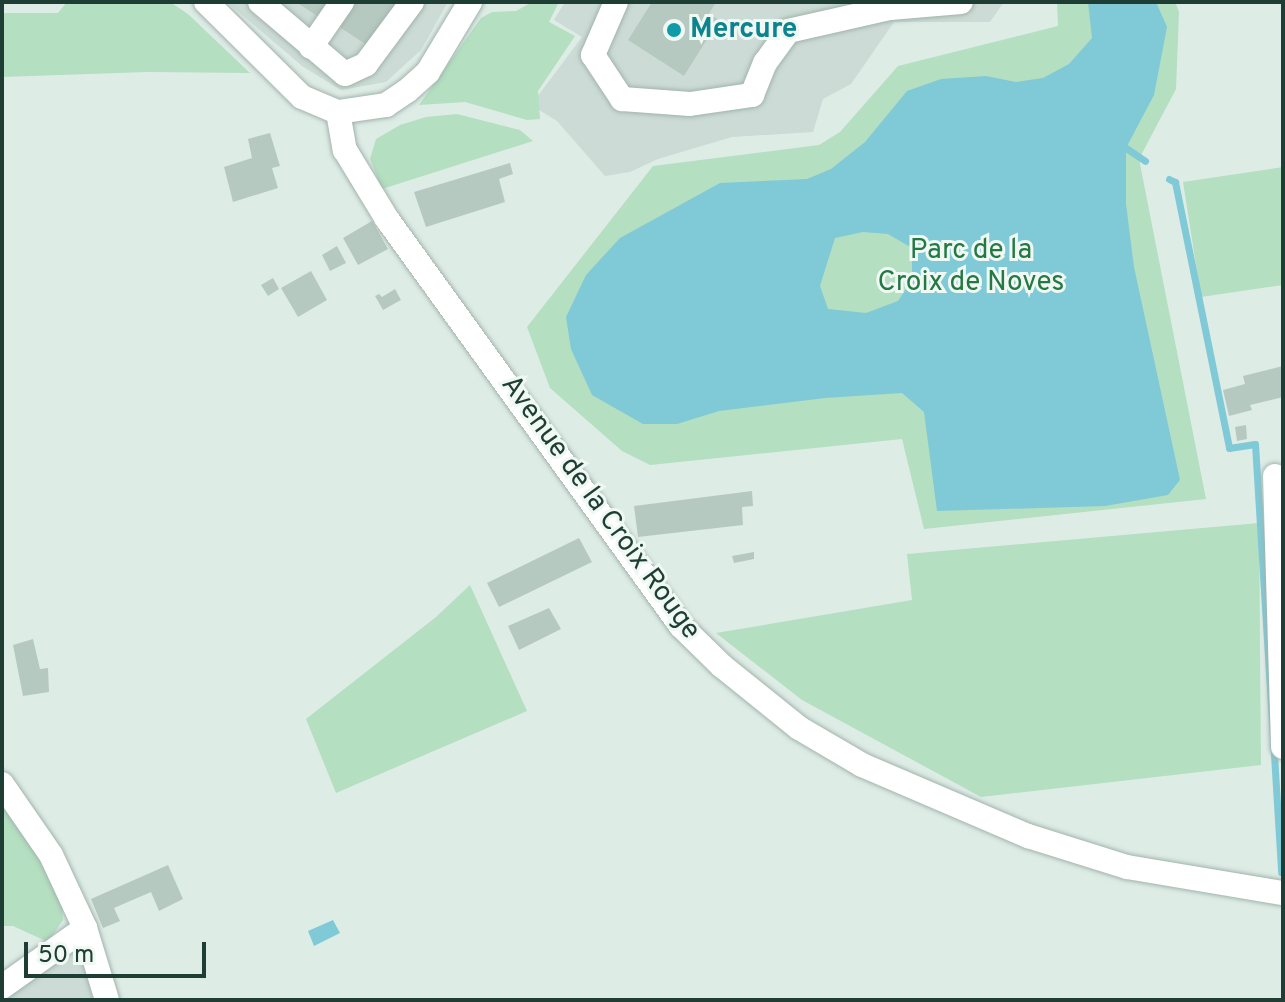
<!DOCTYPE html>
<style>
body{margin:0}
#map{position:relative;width:1285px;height:1002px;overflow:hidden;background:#deece6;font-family:Overpass,sans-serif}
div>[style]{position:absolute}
.built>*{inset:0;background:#ccdbd5}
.green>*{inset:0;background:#b4dfc0}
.water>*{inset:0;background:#80c9d7}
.stream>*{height:7px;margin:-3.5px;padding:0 3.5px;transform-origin:3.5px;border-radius:3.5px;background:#80c9d7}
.building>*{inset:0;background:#b6c9c1}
.roads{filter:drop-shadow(0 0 2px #a1b4ad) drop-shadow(0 0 2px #a1b4ad)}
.minor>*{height:24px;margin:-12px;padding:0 12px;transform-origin:12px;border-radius:12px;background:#fff}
.dots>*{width:22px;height:22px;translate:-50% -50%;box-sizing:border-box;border:4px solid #eff8f3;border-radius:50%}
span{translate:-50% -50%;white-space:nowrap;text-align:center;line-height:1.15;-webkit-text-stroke:6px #eff8f3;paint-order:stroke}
.culture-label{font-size:28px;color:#0d838f;font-weight:700}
.left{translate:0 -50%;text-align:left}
.park-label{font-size:28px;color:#247844}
.street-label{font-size:28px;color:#1e3d35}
.frame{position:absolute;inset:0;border:4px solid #1e3d35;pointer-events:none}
.scale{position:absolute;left:24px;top:942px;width:182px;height:36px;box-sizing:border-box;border:4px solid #1e3d35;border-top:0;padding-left:10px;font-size:24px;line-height:28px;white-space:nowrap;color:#1e3d35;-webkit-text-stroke:6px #eff8f3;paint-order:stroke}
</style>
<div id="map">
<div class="built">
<div style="clip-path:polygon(227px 2px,448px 2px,421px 50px,386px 82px,341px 90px,302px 66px)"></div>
<div style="clip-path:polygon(565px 2px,1004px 2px,990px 22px,894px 22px,851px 84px,823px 99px,813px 132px,732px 137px,658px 159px,630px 172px,605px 176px,557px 121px,531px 105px,582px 37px,554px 20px)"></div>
<div style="clip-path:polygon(79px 946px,93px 1000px,4px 1000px)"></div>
</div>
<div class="green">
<div style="clip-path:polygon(67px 2px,170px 2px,188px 14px,250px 73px,147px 72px,2px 77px,2px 13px,58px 13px)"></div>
<div style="clip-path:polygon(532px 2px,559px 2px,549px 22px,575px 36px,538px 91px,540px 119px,527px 120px,465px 102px,419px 105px,481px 18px,492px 12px,516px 11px)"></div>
<div style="clip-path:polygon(1057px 2px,1175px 2px,1179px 12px,1176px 89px,1139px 159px,1206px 499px,924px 529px,902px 439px,650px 465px,622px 451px,550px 388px,527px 327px,653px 166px,819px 145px,840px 132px,898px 66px,1058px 26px)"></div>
<div style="clip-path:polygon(457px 114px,520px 130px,533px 141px,382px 189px,370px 159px,376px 139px,400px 125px,426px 117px)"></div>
<div style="clip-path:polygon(1283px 167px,1283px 285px,1201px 297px,1183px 182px)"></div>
<div style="clip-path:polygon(1259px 523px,1261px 765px,981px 797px,802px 700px,716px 633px,912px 600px,907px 554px)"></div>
<div style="clip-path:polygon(470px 585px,527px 711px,336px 793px,306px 719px,436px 617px)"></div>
<div style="clip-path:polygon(2px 793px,61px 884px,63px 920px,48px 942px,13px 926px,2px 926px)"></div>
</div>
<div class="water">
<div style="clip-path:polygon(evenodd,1088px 2px,1156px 2px,1167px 27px,1154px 95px,1126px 148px,1126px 204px,1134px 267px,1180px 480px,1168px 495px,1105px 506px,937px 511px,924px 412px,902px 393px,825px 398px,719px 411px,677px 424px,643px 424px,592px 395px,571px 349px,566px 317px,586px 275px,620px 238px,720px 183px,807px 179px,831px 169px,865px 142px,907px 91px,941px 79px,986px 76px,1016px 82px,1043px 78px,1069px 64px,1092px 38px,1088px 2px,863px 232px,888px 234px,912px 248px,912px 280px,898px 301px,866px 313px,828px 309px,820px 286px,835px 238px,863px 232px)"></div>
<div style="clip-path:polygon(333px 920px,340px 933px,314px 946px,308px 931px)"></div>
</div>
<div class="stream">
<div style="left:1126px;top:148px;width:23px;rotate:34deg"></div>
<div style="left:1169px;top:179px;width:7px;rotate:27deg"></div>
<div style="left:1175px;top:182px;width:271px;rotate:78.5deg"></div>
<div style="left:1229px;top:448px;width:26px;rotate:-9deg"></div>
<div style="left:1255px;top:444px;width:429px;rotate:86.5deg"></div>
</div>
<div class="building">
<div style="clip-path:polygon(296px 2px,337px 2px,325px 21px)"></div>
<div style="clip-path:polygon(354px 2px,408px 2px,376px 51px,338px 26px)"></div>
<div style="clip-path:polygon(652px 2px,716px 2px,709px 14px,719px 20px,684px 76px,628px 40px)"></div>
<div style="clip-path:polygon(270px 133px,280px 166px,272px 168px,278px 188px,233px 202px,224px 167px,252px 158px,248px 139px)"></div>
<div style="clip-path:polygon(510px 163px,513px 174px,499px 179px,505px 202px,426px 227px,414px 192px)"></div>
<div style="clip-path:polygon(372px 221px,388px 249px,358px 265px,343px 238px)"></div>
<div style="clip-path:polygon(337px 246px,346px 263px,330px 271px,322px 255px)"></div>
<div style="clip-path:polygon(311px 271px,327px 300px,298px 317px,281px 288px)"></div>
<div style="clip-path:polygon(273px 278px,279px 289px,268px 296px,261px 285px)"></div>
<div style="clip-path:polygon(395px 289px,401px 300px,383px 310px,375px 296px,379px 294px,382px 297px)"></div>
<div style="clip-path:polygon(1283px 366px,1283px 397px,1250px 405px,1252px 410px,1229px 416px,1223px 390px,1245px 384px,1243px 376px)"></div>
<div style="clip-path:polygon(1246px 425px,1247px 439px,1237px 441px,1235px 427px)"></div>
<div style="clip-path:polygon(752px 491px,753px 506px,742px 507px,743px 525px,638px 537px,634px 506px)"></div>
<div style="clip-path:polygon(579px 538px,592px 562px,499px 607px,487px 583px)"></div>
<div style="clip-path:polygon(754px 552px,754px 559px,734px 563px,732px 556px)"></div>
<div style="clip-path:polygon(549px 608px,561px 629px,519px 650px,508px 626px)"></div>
<div style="clip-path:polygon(33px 639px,40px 669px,48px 668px,49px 692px,23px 696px,13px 645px)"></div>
<div style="clip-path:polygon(168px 865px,183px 899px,159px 911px,151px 892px,114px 908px,120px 921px,103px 928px,91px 899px)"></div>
</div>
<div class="roads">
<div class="minor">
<div style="left:206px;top:2px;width:135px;rotate:44.7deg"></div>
<div style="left:302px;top:97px;width:39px;rotate:23deg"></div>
<div style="left:338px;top:112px;width:49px;rotate:-8.3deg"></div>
<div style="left:386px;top:105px;width:25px;rotate:-34deg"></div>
<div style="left:407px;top:91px;width:28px;rotate:-42deg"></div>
<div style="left:428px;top:72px;width:82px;rotate:-59deg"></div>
<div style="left:260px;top:2px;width:111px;rotate:40.3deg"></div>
<div style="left:345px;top:74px;width:23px;rotate:-25deg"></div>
<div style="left:366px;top:64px;width:77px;rotate:-53.4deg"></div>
<div style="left:616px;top:2px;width:58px;rotate:113.5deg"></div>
<div style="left:593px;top:55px;width:53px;rotate:56.6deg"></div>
<div style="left:622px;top:99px;width:68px;rotate:4.2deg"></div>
<div style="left:690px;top:104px;width:63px;rotate:-8.3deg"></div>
<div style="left:752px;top:95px;width:35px;rotate:-68deg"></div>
<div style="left:765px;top:63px;width:39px;rotate:-54deg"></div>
<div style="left:788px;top:31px;width:105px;rotate:-12.7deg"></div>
<div style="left:890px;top:8px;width:71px;rotate:-4.8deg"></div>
<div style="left:311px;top:47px;width:55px;rotate:-55.4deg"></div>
<div style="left:338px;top:112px;width:39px;rotate:80deg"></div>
<div style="left:345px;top:150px;width:81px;rotate:58.7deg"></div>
<div style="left:387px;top:219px;width:502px;rotate:54.16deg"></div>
<div style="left:681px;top:626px;width:57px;rotate:44.3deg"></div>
<div style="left:722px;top:666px;width:99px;rotate:38.8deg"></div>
<div style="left:799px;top:728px;width:73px;rotate:30.4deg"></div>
<div style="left:862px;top:765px;width:181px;rotate:23.2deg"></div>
<div style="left:1028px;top:836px;width:104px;rotate:17.4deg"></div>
<div style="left:1127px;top:867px;width:158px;rotate:9.5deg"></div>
<div style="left:1275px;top:476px;width:271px;rotate:88.3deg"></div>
<div style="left:2px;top:784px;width:86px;rotate:55.4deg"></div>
<div style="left:51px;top:855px;width:81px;rotate:65deg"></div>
<div style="left:85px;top:928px;width:75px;rotate:73deg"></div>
<div style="left:2px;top:987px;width:102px;rotate:-35.4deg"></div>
</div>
</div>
<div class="dots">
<div style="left:674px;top:30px;background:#0f9aa8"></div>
</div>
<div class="culture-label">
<span class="left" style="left:690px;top:30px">Mercure</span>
</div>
<div class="park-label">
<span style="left:971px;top:267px">Parc de la<br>Croix de Noves</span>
</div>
<div class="street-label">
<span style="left:600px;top:508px;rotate:54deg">Avenue de la Croix Rouge</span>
</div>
<div class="frame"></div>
<div class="scale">50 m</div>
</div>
